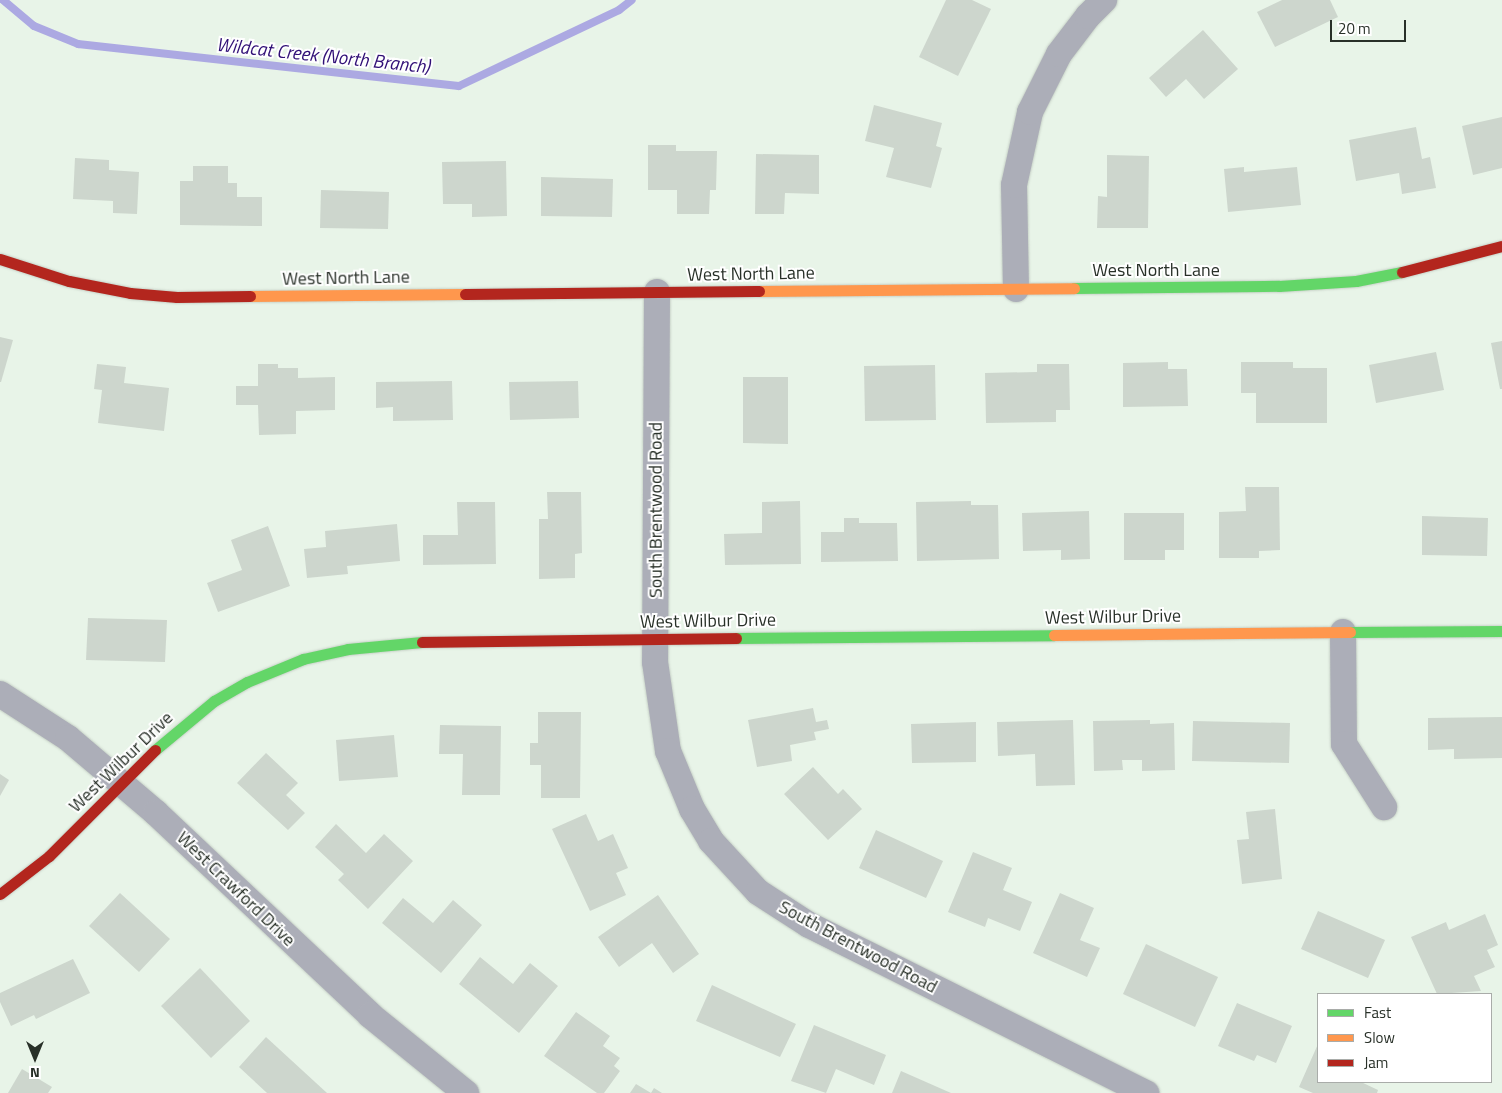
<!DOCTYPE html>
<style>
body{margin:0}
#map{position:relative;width:1502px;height:1093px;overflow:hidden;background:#e8f4e8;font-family:"Titillium Web",sans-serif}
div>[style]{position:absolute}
.stream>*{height:8px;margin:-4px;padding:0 4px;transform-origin:4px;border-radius:4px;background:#aca9e2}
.building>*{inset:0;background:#cdd6cd}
.roads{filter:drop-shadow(0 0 1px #c6d0c6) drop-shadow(0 0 1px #c6d0c6)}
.street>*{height:26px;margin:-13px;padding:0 13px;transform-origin:13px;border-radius:13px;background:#acaeb8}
.fast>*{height:11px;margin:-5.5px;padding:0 5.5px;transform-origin:5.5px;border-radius:5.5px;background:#63d668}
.slow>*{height:11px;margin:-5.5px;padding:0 5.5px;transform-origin:5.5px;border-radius:5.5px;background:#ff974d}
.jam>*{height:11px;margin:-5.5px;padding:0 5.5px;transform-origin:5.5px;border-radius:5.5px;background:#b3261e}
span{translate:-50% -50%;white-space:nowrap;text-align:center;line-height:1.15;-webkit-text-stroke:4px #fff;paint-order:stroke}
.street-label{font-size:18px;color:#283028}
.water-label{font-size:19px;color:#300f76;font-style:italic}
.legend{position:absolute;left:1317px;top:993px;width:175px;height:90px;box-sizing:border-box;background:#fff;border:1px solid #a9aca9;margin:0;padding:6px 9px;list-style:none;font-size:15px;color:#283028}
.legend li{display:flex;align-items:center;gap:10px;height:25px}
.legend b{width:25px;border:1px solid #a9aca9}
.north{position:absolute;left:10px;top:1033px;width:50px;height:50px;-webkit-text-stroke:4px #fff;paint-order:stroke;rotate:180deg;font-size:14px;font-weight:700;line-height:20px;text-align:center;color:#283028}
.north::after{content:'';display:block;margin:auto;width:18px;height:22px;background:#283028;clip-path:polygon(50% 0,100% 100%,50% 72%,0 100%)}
.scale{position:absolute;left:1330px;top:20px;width:76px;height:22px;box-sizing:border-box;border:2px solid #283028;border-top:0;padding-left:6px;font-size:15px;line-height:18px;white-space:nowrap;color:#283028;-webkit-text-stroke:4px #fff;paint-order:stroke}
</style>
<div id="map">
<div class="stream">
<div style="left:3px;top:0;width:40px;rotate:40deg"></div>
<div style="left:34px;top:26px;width:48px;rotate:22.2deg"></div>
<div style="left:78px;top:44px;width:383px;rotate:6.3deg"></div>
<div style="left:459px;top:86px;width:177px;rotate:-25.4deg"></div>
<div style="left:619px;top:10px;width:16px;rotate:-38deg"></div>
</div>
<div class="building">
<div style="clip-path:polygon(946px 0,972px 0,991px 9px,958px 76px,919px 57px)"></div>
<div style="clip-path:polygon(1282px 0,1330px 0,1338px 17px,1275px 47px,1257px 12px)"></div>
<div style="clip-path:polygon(1203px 30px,1238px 69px,1204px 99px,1186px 79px,1166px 97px,1149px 78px)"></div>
<div style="clip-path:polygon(874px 105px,942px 123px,936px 146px,942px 148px,931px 188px,886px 177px,894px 148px,865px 141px)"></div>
<div style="clip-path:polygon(1502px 117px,1502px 168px,1473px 175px,1462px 126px)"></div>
<div style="clip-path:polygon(1416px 127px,1422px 159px,1430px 157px,1436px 188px,1402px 194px,1399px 173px,1356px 181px,1349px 140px)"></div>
<div style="clip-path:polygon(648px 145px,676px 145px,676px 151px,717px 151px,716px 190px,710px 190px,709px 214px,677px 214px,677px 190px,648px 190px)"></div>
<div style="clip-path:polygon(756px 154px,819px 155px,819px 194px,785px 193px,784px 214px,755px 214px)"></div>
<div style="clip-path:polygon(1107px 155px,1149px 156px,1148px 228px,1097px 228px,1098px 196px,1107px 197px)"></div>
<div style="clip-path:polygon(75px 158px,109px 160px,109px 170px,139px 172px,137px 214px,113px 213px,113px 201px,73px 199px)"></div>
<div style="clip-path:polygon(506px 161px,507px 216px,472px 217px,472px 204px,443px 204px,442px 162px)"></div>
<div style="clip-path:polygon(193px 166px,228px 166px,228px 183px,237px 183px,237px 197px,262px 197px,262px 226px,180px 225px,180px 181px,193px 181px)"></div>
<div style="clip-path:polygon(1244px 167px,1244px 172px,1297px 167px,1301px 205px,1228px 212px,1224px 169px)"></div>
<div style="clip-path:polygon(541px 177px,613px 179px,612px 217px,541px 216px)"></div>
<div style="clip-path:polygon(321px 190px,389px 192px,388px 229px,320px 228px)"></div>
<div style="clip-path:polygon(0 337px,13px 340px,1px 382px,0 382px)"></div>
<div style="clip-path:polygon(1502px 341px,1502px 389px,1500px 389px,1491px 343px)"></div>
<div style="clip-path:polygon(1436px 352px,1444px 390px,1376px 403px,1369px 365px)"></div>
<div style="clip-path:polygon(1168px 362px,1168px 369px,1187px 369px,1188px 406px,1123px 407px,1123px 363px)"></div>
<div style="clip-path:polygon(1241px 362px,1293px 362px,1293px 368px,1327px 368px,1327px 423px,1256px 423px,1256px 393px,1241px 393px)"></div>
<div style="clip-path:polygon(97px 364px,126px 367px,124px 383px,169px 388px,164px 431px,98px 423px,102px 390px,94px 389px)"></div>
<div style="clip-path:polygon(258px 364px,278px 364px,278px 368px,298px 368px,298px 378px,335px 377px,335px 410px,296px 411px,296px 434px,259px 435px,258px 405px,236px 405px,236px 386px,258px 386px)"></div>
<div style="clip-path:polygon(1037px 364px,1069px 364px,1070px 410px,1056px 410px,1056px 422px,986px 423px,985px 373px,1037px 372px)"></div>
<div style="clip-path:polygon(935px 365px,936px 420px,865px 421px,864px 366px)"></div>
<div style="clip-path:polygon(743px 377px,788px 377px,788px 444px,743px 443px)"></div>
<div style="clip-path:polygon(452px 381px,453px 420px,393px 421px,393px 407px,376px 408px,376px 382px)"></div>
<div style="clip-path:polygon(578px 381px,579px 418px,510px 420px,509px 382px)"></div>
<div style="clip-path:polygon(1245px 487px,1279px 487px,1280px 550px,1259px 551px,1259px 558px,1219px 558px,1219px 512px,1246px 511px)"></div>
<div style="clip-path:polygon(547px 492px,581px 492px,582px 553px,575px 554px,575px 578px,539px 579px,539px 519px,548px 519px)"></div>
<div style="clip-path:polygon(800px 501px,801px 564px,725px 565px,724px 534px,762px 533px,762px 502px)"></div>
<div style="clip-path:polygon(971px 501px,971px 505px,998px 505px,999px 559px,917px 561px,916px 502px)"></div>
<div style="clip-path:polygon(457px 502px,495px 502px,496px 564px,423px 565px,423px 535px,458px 535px)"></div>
<div style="clip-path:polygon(1089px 511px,1090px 559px,1061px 560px,1061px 550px,1023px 551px,1022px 513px)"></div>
<div style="clip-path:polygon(1124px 513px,1184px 513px,1184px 550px,1165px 550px,1165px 560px,1124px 560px)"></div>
<div style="clip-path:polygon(1422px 516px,1488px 518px,1487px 556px,1422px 555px)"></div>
<div style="clip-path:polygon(844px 518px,859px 518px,859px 523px,897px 523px,898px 561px,821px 562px,821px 532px,844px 532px)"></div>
<div style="clip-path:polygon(397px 524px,400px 561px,347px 566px,348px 574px,307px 578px,304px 549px,326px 547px,325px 531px)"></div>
<div style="clip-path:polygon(268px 526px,290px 586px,218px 612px,207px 583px,242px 570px,231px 540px)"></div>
<div style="clip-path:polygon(88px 618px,167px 620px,165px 662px,86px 660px)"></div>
<div style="clip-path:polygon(813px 708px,816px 722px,827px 720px,829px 729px,814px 732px,816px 740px,790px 745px,792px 761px,757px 767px,748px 720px)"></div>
<div style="clip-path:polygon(538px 712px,581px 712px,580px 798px,541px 798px,541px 765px,530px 765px,530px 743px,538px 743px)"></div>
<div style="clip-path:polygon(1502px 717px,1502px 758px,1454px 759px,1454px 749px,1428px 750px,1428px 718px)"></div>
<div style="clip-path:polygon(1073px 720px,1075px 785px,1036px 786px,1035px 754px,998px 756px,997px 722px)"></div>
<div style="clip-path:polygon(1150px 720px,1150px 724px,1174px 723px,1175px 770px,1142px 771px,1142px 760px,1122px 760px,1123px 770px,1094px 771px,1093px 721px)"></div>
<div style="clip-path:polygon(1193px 721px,1290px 723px,1289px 763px,1192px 761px)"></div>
<div style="clip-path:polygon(976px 722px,976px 762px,912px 763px,911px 724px)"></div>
<div style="clip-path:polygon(440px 725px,501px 726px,500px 795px,462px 795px,463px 754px,439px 754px)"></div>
<div style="clip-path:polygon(394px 735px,398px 777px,339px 781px,336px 740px)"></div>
<div style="clip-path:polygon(266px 753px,298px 783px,286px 795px,305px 813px,288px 830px,237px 783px)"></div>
<div style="clip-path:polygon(813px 767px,838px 794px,843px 789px,862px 809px,828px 840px,784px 794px)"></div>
<div style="clip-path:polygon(0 774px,9px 780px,0 796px)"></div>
<div style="clip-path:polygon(1275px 809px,1282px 879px,1242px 884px,1237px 840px,1249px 839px,1246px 812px)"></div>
<div style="clip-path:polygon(586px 814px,598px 841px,613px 834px,628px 868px,616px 873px,626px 895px,590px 911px,552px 829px)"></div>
<div style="clip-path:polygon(336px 824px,366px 853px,384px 834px,413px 861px,368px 909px,338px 880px,344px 874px,315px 847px)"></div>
<div style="clip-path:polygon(876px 830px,943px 861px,926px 898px,859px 868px)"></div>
<div style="clip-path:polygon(973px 852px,1012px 868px,1003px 890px,1032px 902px,1020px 931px,988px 918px,985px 927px,948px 912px)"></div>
<div style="clip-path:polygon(120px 893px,170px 939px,139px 972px,89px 926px)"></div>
<div style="clip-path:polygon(1060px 893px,1094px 908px,1080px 940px,1100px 948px,1087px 977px,1033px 953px)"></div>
<div style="clip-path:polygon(658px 895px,699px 954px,673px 973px,652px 943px,619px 967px,598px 937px)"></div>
<div style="clip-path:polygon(403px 898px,433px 923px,453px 900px,482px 925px,441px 973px,382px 923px)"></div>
<div style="clip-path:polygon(1318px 911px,1385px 940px,1368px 978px,1301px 949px)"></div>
<div style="clip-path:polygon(1485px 914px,1498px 945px,1487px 950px,1495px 967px,1474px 976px,1481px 991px,1437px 994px,1411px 937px,1446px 922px,1449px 930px)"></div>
<div style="clip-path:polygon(1146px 944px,1218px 977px,1195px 1027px,1123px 994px)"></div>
<div style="clip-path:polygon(480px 957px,513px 984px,530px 963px,558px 986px,519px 1033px,459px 984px)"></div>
<div style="clip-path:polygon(73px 959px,90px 993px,36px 1019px,34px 1015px,11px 1026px,0 1002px,0 993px)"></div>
<div style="clip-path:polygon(200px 968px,250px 1021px,211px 1058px,161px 1006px)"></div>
<div style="clip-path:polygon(712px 985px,796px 1024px,780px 1057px,696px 1021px)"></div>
<div style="clip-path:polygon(1237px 1003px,1292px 1026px,1276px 1063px,1257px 1055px,1254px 1061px,1218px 1046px)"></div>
<div style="clip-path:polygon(576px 1012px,610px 1036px,603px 1046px,620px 1058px,614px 1066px,620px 1071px,604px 1093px,597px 1093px,544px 1056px)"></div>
<div style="clip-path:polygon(814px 1025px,886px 1055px,874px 1085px,836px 1069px,826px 1093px,791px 1081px)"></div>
<div style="clip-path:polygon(266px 1037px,327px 1093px,267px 1093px,239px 1067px)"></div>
<div style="clip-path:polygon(1318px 1044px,1318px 1082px,1361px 1082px,1378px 1090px,1377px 1093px,1313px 1093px,1299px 1087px)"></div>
<div style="clip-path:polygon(22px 1069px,52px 1087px,48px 1093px,8px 1093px)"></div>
<div style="clip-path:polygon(901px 1071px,951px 1093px,892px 1093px)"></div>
<div style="clip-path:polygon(636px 1084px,651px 1093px,654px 1088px,662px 1093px,630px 1093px)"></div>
</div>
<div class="roads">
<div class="street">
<div style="left:1016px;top:289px;width:104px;rotate:-91.1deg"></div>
<div style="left:1014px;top:185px;width:75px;rotate:-77.6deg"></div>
<div style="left:1030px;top:112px;width:65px;rotate:-63.4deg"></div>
<div style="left:1059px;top:54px;width:48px;rotate:-52.7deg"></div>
<div style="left:1088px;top:16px;width:23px;rotate:-45deg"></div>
<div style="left:657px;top:292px;width:370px;rotate:90.3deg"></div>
<div style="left:655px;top:662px;width:90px;rotate:81.7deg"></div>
<div style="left:668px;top:751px;width:63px;rotate:67.5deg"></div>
<div style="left:692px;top:809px;width:37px;rotate:59deg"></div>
<div style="left:711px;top:841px;width:69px;rotate:47.3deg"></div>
<div style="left:758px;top:892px;width:61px;rotate:32.9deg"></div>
<div style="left:809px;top:925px;width:377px;rotate:26.5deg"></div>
<div style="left:1343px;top:632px;width:112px;rotate:89.5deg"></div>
<div style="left:1344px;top:744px;width:75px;rotate:57.6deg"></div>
<div style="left:0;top:694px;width:81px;rotate:32.9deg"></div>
<div style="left:68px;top:738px;width:116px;rotate:40.4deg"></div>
<div style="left:156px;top:813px;width:294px;rotate:43.3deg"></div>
<div style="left:370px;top:1015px;width:124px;rotate:39.1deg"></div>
</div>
<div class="fast">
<div style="left:1074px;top:288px;width:205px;rotate:-0.6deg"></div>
<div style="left:1279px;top:286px;width:77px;rotate:-3.7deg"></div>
<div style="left:1356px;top:281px;width:47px;rotate:-11.1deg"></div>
<div style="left:1350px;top:632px;width:152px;rotate:-0.4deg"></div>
<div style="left:736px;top:638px;width:318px;rotate:-0.5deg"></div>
<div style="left:155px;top:750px;width:77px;rotate:-39.7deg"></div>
<div style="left:214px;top:701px;width:38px;rotate:-30deg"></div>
<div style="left:247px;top:682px;width:61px;rotate:-22.3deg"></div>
<div style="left:303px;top:659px;width:46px;rotate:-12.5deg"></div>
<div style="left:348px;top:649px;width:74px;rotate:-5.4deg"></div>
</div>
<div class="slow">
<div style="left:759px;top:291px;width:315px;rotate:-0.5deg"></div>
<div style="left:250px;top:296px;width:215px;rotate:-0.5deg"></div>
<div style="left:1054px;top:635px;width:296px;rotate:-0.6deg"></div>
</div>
<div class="jam">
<div style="left:0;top:259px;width:72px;rotate:17.7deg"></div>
<div style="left:69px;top:281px;width:62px;rotate:11.1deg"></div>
<div style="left:130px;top:293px;width:47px;rotate:4.9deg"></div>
<div style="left:177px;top:297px;width:73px;rotate:-0.8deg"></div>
<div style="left:1402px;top:272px;width:103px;rotate:-14.6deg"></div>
<div style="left:465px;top:294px;width:294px;rotate:-0.6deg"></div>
<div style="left:422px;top:642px;width:314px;rotate:-0.7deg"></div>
<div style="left:0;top:894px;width:62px;rotate:-37.8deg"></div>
<div style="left:49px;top:856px;width:150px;rotate:-45deg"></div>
</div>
</div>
<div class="street-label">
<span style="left:1156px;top:270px">West North Lane</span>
<span style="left:751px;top:274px;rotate:-1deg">West North Lane</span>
<span style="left:346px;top:278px;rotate:-1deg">West North Lane</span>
<span style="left:656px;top:510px;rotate:-90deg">South Brentwood Road</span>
<span style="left:1113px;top:617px;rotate:-1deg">West Wilbur Drive</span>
<span style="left:708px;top:621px;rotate:-1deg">West Wilbur Drive</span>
<span style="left:121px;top:762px;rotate:-44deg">West Wilbur Drive</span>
<span style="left:236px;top:889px;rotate:44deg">West Crawford Drive</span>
<span style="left:858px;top:947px;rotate:28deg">South Brentwood Road</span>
</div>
<div class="water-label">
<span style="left:323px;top:55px;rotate:6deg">Wildcat Creek (North Branch)</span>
</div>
<ul class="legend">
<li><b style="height:6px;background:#63d668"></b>Fast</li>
<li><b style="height:6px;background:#ff974d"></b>Slow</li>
<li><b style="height:6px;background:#b3261e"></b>Jam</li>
</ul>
<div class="north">N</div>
<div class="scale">20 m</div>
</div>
